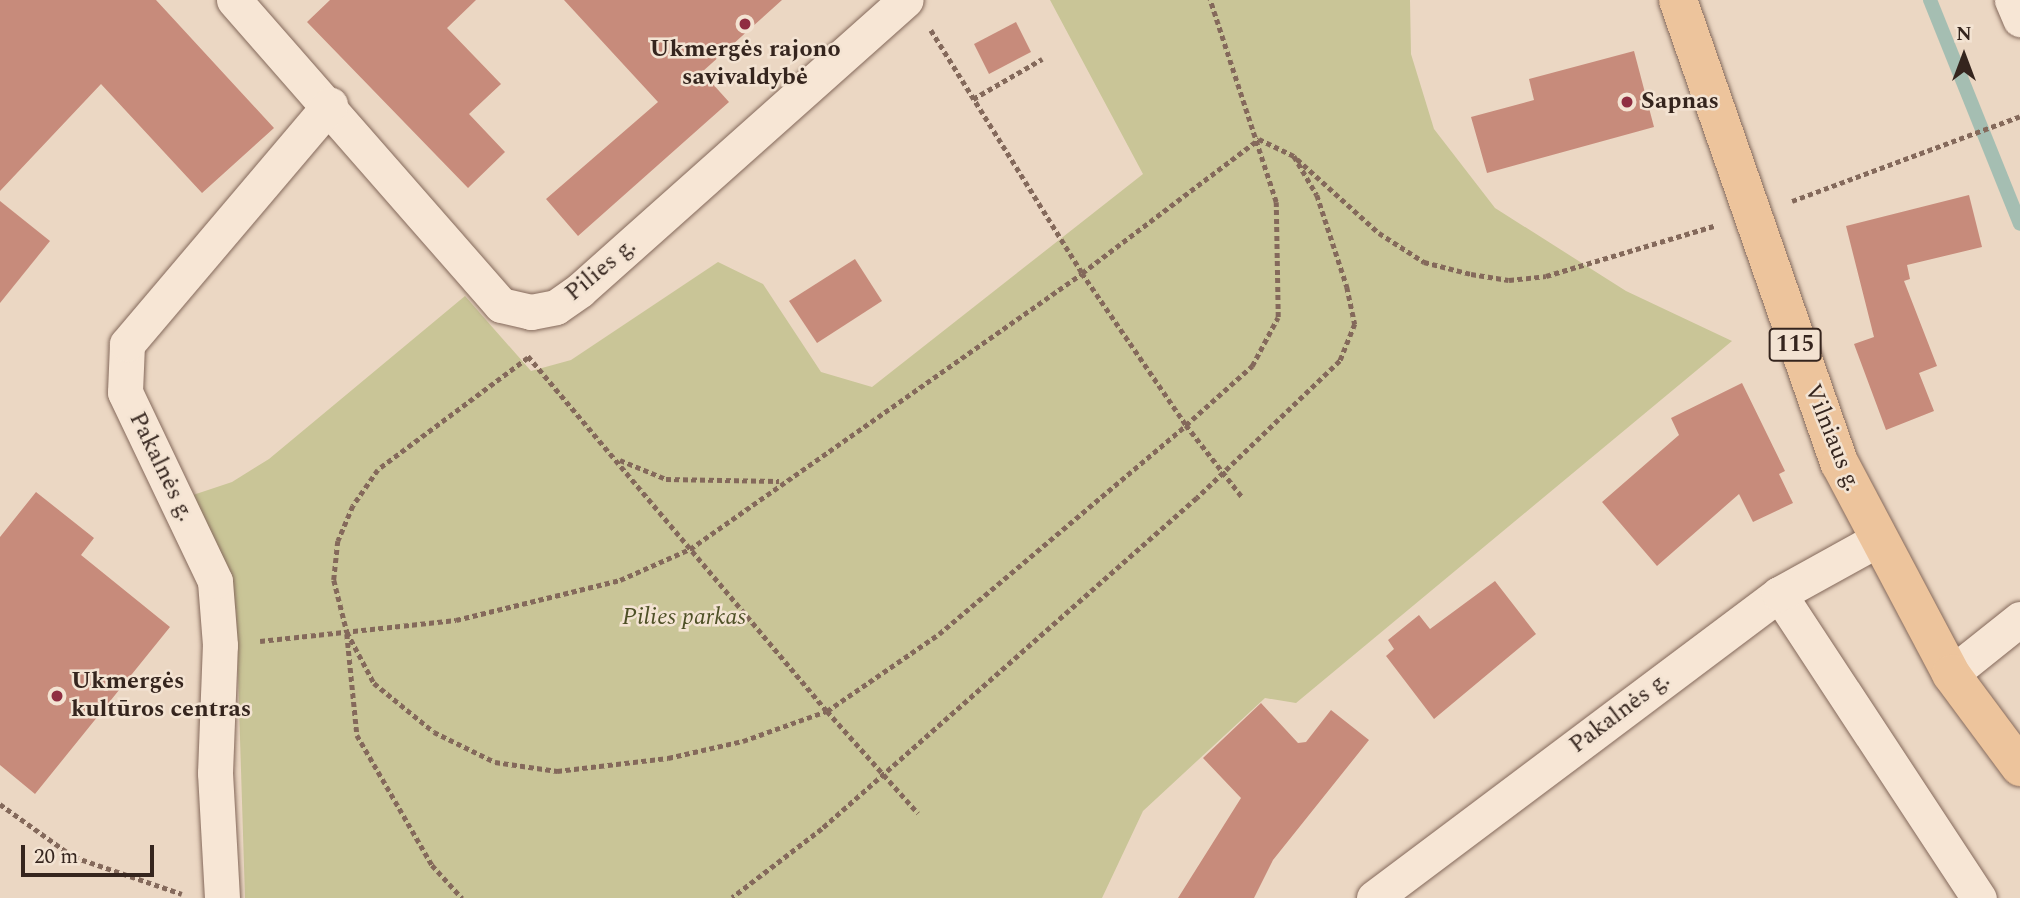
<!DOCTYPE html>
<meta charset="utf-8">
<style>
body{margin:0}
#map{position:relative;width:2020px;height:898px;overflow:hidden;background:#ebd7c3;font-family:Spectral,serif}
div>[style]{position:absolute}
.green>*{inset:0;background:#c9c597}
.stream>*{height:14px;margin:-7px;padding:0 7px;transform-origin:7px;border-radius:7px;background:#a5beb2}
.building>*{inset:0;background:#c78b7b}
.path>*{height:4.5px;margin-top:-2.25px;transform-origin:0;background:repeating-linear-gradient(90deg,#84695b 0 5px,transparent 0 8.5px)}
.roads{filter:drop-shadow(0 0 2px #84695b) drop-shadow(0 0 2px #84695b)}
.street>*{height:35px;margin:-17.5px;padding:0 17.5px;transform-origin:17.5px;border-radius:17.5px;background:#f7e6d5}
.primary>*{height:38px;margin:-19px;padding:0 19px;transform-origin:19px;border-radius:19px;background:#edc49c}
.path-bridge>*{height:4.5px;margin-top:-2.25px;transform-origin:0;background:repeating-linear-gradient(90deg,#84695b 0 5px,transparent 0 8.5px)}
.dots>*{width:19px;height:19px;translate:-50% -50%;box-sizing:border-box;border:4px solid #f3e3d2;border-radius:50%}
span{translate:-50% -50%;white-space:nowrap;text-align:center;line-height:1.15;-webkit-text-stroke:5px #f3e3d2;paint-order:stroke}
.shield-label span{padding:2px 5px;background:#f3e3d2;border:2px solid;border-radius:5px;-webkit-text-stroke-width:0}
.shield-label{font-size:23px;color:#35251e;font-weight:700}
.poi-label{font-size:24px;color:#35251e;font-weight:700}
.left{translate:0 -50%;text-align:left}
.street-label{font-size:24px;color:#35251e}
.park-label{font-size:24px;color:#4e5026;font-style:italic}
.north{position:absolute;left:1929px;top:21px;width:70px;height:70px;-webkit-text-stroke:5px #f3e3d2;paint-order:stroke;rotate:0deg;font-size:19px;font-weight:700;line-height:28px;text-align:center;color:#35251e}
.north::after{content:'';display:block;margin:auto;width:24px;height:32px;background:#35251e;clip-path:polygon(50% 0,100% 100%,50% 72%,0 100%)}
.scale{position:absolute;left:21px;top:845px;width:133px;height:32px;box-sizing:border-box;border:4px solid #35251e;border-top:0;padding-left:9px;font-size:21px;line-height:24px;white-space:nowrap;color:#35251e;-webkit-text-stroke:5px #f3e3d2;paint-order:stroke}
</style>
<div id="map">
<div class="green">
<div style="clip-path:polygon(1050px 0,1410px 0,1411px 54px,1434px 129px,1495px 208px,1626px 291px,1732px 341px,1296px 703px,1265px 698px,1143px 811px,1102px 898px,245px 898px,236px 610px,184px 498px,232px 482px,269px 459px,465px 296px,531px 371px,571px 360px,718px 262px,763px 284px,821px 372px,872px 387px,1143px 174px)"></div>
</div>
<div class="stream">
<div style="left:1930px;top:0;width:241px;rotate:68.1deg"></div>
</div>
<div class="building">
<div style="clip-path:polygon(0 0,156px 0,274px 128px,202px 193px,101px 84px,0 191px)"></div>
<div style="clip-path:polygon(330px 0,476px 0,447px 28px,501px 84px,469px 114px,505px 152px,468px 188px,307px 22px)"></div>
<div style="clip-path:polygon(564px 0,782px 0,702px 72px,729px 102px,578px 236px,546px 199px,658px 102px)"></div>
<div style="clip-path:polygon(1016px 22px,1031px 52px,989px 74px,974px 44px)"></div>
<div style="clip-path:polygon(1634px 51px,1654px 127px,1487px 173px,1471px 117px,1534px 100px,1529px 79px)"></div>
<div style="clip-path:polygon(1969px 195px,1982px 247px,1907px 265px,1910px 279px,1904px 281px,1937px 366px,1919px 373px,1934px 411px,1886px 430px,1854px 344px,1874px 337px,1846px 226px)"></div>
<div style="clip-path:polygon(0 201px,50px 241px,0 303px)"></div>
<div style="clip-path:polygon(855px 259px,882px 301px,817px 343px,789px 301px)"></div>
<div style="clip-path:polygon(1742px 383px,1785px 471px,1779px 474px,1793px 503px,1753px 522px,1739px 494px,1657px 566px,1602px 502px,1679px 435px,1671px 418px)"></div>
<div style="clip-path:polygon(36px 492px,94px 538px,81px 555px,170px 627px,35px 794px,0 765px,0 537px)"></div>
<div style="clip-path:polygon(1495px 581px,1536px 634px,1434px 719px,1386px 656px,1394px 649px,1388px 640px,1419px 615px,1430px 629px)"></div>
<div style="clip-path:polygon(1261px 703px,1298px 743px,1306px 742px,1331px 710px,1369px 740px,1273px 860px,1254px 898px,1178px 898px,1241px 798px,1203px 758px)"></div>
</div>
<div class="path">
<div style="left:931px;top:30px;width:286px;rotate:58.1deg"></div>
<div style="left:1082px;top:273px;width:184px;rotate:55.6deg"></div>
<div style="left:973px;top:99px;width:80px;rotate:-30.1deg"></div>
<div style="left:1297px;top:159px;width:110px;rotate:42.1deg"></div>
<div style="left:1379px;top:233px;width:54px;rotate:32.8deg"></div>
<div style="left:1424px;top:262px;width:49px;rotate:14.3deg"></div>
<div style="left:1471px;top:274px;width:38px;rotate:9deg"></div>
<div style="left:1509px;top:280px;width:37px;rotate:-6deg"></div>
<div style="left:1546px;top:276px;width:175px;rotate:-16.6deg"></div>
<div style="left:1792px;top:201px;width:243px;rotate:-20.4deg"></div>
<div style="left:528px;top:356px;width:464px;rotate:49.9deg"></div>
<div style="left:528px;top:358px;width:187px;rotate:143.3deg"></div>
<div style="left:378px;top:470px;width:44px;rotate:124.8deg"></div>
<div style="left:353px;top:506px;width:38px;rotate:113deg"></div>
<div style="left:338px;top:541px;width:39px;rotate:96deg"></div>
<div style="left:334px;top:580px;width:54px;rotate:76deg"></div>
<div style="left:347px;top:632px;width:58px;rotate:62.1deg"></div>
<div style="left:374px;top:683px;width:77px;rotate:39.2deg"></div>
<div style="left:434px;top:732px;width:68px;rotate:26.2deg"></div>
<div style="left:495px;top:762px;width:63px;rotate:8.3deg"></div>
<div style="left:557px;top:771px;width:112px;rotate:-6.7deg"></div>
<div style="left:668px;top:758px;width:77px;rotate:-12.8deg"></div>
<div style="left:743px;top:741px;width:89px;rotate:-19.7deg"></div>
<div style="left:827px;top:711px;width:136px;rotate:-34.5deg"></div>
<div style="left:939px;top:634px;width:324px;rotate:-40.2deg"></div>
<div style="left:1186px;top:425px;width:89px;rotate:-41.8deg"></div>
<div style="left:1252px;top:366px;width:55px;rotate:-62deg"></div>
<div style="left:1278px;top:317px;width:115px;rotate:-91deg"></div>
<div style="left:1276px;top:202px;width:213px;rotate:-108.1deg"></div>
<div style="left:620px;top:460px;width:50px;rotate:22.4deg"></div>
<div style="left:666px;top:479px;width:113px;rotate:1deg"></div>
<div style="left:347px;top:634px;width:101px;rotate:84.3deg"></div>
<div style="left:357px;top:735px;width:150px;rotate:60deg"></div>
<div style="left:432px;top:865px;width:45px;rotate:47.7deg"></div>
<div style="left:260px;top:641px;width:197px;rotate:-6.1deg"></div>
<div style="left:456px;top:620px;width:169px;rotate:-13.7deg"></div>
<div style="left:620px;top:580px;width:77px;rotate:-23.9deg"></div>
<div style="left:690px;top:549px;width:479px;rotate:-35.1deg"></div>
<div style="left:1082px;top:273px;width:222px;rotate:-37.1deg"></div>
<div style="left:1259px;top:139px;width:39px;rotate:26deg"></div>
<div style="left:1294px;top:156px;width:45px;rotate:59.5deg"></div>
<div style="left:1317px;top:195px;width:97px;rotate:71.9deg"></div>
<div style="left:1347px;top:287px;width:38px;rotate:78deg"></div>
<div style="left:1355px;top:324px;width:40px;rotate:112deg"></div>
<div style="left:1340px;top:361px;width:198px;rotate:136.2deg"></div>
<div style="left:1197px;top:498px;width:500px;rotate:138.57deg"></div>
<div style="left:822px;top:829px;width:113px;rotate:142.5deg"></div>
<div style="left:0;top:804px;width:91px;rotate:35.6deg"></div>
<div style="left:74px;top:857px;width:114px;rotate:18.9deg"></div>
</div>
<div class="roads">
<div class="street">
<div style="left:234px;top:0;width:405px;rotate:48.8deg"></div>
<div style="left:501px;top:305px;width:31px;rotate:13deg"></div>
<div style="left:531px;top:312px;width:25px;rotate:-11deg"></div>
<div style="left:556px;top:307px;width:29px;rotate:-35deg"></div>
<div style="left:580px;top:290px;width:436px;rotate:-41.7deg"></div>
<div style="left:2012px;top:0;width:21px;rotate:67deg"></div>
<div style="left:1779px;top:594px;width:364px;rotate:56.7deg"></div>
<div style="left:1951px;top:674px;width:88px;rotate:-38.6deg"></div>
<div style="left:222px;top:898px;width:125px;rotate:-93.2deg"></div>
<div style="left:215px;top:773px;width:128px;rotate:-87.8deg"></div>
<div style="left:220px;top:645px;width:64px;rotate:-94.5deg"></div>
<div style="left:215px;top:581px;width:209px;rotate:-115.5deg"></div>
<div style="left:125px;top:392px;width:48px;rotate:-87.6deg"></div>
<div style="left:127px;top:344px;width:314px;rotate:-49.7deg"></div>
<div style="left:1374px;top:898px;width:506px;rotate:-36.89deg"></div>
<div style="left:1779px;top:594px;width:110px;rotate:-28.9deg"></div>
</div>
<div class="primary">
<div style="left:1678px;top:0;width:491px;rotate:70.8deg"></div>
<div style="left:1840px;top:464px;width:238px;rotate:62.1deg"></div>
<div style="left:1951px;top:674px;width:116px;rotate:53.4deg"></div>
</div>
</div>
<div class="path-bridge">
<div style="left:1186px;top:425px;width:93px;rotate:52deg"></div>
<div style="left:827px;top:711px;width:137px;rotate:48.3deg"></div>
</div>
<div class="dots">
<div style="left:745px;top:24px;background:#902e42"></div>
<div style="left:1627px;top:102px;background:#902e42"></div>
<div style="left:57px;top:696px;background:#902e42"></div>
</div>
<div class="shield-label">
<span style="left:1795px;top:345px">115</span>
</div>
<div class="poi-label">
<span style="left:745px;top:64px">Ukmergės rajono<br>savivaldybė</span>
<span class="left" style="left:1641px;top:102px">Sapnas</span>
<span class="left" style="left:71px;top:696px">Ukmergės<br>kultūros centras</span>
</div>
<div class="street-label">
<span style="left:601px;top:270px;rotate:-40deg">Pilies g.</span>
<span style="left:1832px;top:438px;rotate:68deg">Vilniaus g.</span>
<span style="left:161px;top:467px;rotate:64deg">Pakalnės g.</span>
<span style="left:1620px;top:713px;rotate:-37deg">Pakalnės g.</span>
</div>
<div class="park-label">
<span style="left:684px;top:618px">Pilies parkas</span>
</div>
<div class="north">N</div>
<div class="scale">20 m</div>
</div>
